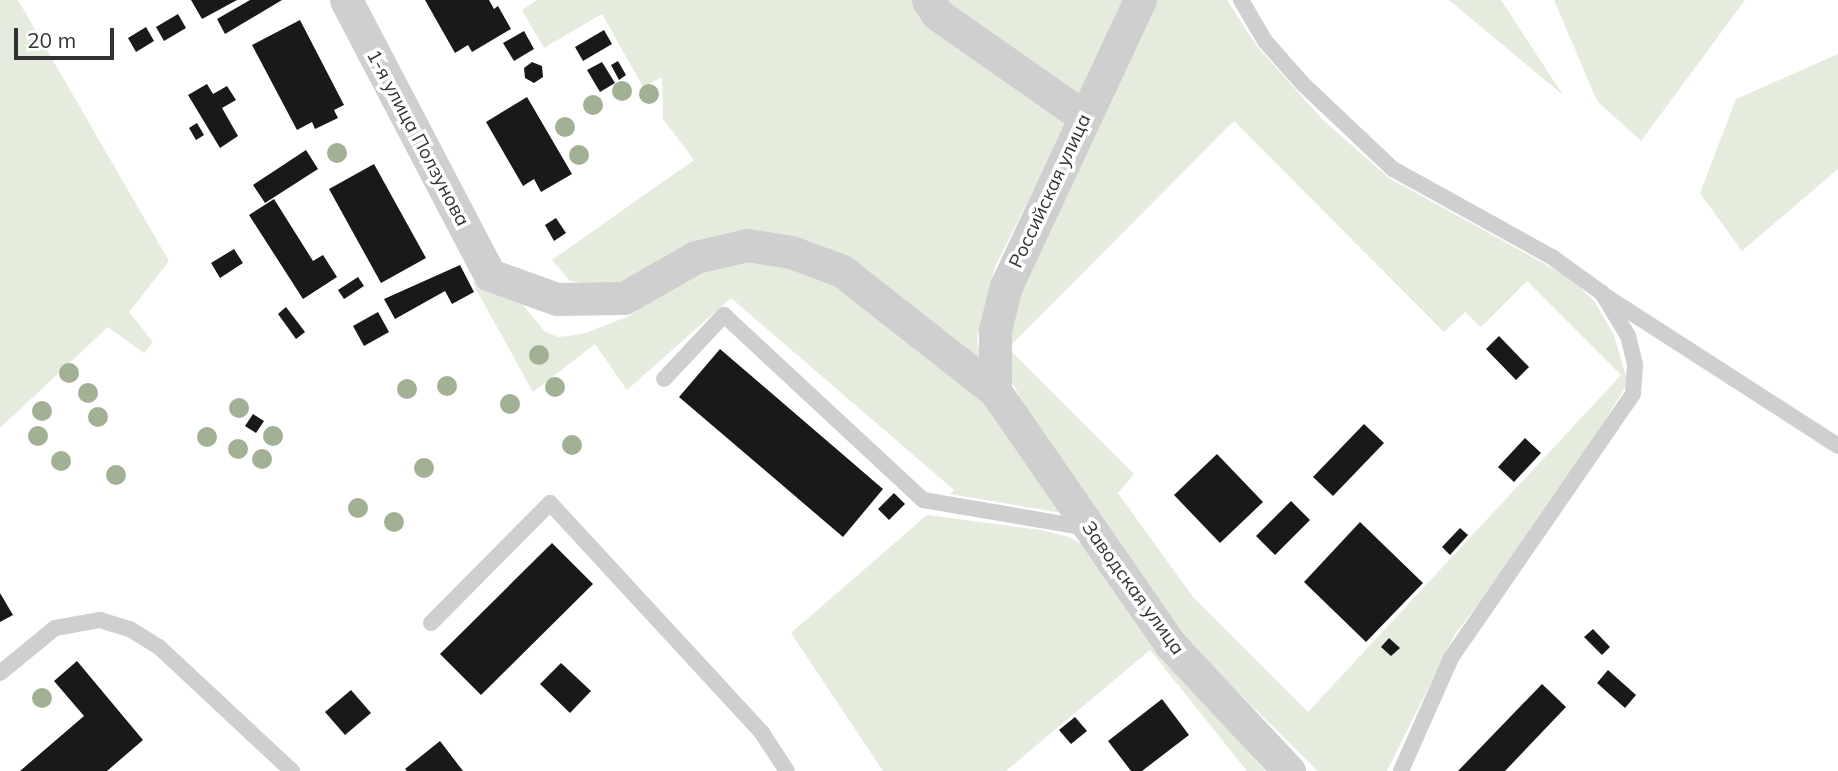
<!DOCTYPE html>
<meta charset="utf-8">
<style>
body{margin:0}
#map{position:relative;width:1838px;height:771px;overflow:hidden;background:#fff;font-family:Mulish,sans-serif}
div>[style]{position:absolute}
.green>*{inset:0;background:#e5ecde}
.building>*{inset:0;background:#191919}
.lane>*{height:16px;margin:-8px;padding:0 8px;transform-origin:8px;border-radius:8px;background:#cfcfcf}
.street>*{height:33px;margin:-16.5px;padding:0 16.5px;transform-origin:16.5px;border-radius:16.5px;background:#cfcfcf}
.trees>*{width:20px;height:20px;margin:-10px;border-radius:50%;background:#a2b094}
span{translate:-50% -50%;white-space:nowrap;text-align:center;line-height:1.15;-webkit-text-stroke:7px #fff;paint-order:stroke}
.street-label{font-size:19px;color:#323232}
.scale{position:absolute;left:14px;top:28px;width:100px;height:32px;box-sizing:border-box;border:4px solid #323232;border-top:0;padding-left:9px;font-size:21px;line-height:24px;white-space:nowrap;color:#323232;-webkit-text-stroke:5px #fff;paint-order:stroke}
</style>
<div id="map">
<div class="green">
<div style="clip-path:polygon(0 0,18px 0,169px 261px,129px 312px,153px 342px,144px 353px,108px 327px,0 428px)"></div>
<div style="clip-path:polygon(537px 0,1128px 0,995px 267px,977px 339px,983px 371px,787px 238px,623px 289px,570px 281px,552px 260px,694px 160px,663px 119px,662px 77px,643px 87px,602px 14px,544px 48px,522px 10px)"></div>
<div style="clip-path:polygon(evenodd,1150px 0,1227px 0,1256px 45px,1323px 120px,1389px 178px,1572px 279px,1595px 302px,1614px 335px,1628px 383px,1541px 523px,1455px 634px,1387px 771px,1318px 771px,1193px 648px,1049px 454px,1010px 378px,1004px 331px,1018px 276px,1150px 0,1234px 121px,1444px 332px,1465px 312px,1481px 327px,1527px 281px,1621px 375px,1308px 712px,1193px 597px,1118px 493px,1134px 474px,1008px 348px,1234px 121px)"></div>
<div style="clip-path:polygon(1449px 0,1501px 0,1563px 95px)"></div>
<div style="clip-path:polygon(1554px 0,1745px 0,1641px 141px,1597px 101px)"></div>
<div style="clip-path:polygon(1838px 54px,1838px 169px,1742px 251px,1700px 193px,1736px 99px)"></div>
<div style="clip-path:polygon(757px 255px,837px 282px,997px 406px,1067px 514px,950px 494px,954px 490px,731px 298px,627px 390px,595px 344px,533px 392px,472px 282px,499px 285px,523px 305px,544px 331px,558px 337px,583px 334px,629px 316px,682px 278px)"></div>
<div style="clip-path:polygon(927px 515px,1041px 530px,1069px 537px,1088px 548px,1155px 645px,1265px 771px,1247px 771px,1150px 650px,1006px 771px,883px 771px,791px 633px)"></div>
</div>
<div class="building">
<div style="clip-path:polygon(191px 0,237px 0,202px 19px)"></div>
<div style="clip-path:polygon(250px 0,282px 0,225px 34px,217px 19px)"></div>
<div style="clip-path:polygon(425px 0,489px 0,494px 9px,498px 6px,511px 29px,472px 52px,468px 45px,455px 53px)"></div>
<div style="clip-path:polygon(178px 14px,186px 28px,164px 41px,156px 27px)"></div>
<div style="clip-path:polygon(300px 20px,344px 105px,334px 110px,338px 118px,315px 129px,312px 122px,297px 130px,252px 45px)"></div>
<div style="clip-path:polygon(146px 27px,154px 41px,136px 52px,128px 38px)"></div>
<div style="clip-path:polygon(604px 30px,612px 44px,583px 61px,575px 47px)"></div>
<div style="clip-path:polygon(524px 31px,534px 49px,514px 61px,503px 43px)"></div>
<div style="clip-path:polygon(618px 61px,626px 75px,619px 80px,611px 65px)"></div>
<div style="clip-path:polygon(532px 62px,542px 66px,543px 77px,534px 83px,525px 78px,524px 68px)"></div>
<div style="clip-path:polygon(602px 62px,615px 83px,600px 92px,587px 70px)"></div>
<div style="clip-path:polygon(207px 84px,213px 94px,227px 86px,236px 100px,222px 108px,238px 136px,220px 148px,188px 95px)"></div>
<div style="clip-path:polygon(527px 97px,572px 174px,541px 192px,534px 179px,523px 186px,486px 122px)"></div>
<div style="clip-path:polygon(197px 123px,204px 135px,196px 140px,189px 128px)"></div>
<div style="clip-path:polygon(306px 150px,318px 169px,265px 203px,253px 185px)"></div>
<div style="clip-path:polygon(374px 164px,426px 258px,381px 283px,329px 189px)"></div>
<div style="clip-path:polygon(274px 199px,313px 261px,323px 255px,337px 277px,303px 299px,249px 215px)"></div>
<div style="clip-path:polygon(556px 218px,566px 233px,554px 241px,545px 225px)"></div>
<div style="clip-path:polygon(234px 249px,243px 263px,220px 278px,211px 263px)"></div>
<div style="clip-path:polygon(460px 265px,474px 292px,452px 304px,445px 291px,395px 319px,384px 299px)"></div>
<div style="clip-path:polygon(358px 277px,364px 286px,344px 299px,338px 290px)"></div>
<div style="clip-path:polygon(286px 307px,305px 332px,296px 339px,278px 314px)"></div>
<div style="clip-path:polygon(378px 312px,389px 332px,364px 346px,353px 326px)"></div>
<div style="clip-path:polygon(1499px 336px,1529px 367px,1516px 380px,1486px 349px)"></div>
<div style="clip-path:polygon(720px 349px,883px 489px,843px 537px,679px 397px)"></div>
<div style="clip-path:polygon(253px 414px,264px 421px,256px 433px,245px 426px)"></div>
<div style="clip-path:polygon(1364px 424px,1384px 443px,1333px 496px,1313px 477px)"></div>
<div style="clip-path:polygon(1525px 438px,1541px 453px,1514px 482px,1498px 467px)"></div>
<div style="clip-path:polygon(1217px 454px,1263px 502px,1220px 543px,1174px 495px)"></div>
<div style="clip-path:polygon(894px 493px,905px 504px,889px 520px,878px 509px)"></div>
<div style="clip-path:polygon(1291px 501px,1310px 520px,1275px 555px,1256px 536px)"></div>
<div style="clip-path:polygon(1360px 522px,1423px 583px,1366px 642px,1304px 582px)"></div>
<div style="clip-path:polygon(1460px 528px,1468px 535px,1450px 555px,1442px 547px)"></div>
<div style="clip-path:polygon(552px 543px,593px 584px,481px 695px,440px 654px)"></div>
<div style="clip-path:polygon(0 593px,13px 615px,0 622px)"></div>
<div style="clip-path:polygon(1593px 629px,1610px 647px,1602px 655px,1584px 637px)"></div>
<div style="clip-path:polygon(1389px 638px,1400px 648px,1391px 656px,1381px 647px)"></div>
<div style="clip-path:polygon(77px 661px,143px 740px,107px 771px,20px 771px,84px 716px,54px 681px)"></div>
<div style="clip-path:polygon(561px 663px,591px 691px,570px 713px,540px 684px)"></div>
<div style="clip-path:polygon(1608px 670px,1636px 695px,1625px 708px,1597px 683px)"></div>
<div style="clip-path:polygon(1542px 684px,1566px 707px,1505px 771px,1458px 771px)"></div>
<div style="clip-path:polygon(351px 690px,371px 713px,345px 735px,325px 712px)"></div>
<div style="clip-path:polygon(1162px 699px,1189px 735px,1142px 771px,1131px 771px,1108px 741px)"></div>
<div style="clip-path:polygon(1075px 717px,1087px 731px,1071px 744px,1059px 730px)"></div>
<div style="clip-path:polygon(440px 741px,463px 771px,407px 771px,405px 769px)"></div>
</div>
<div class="lane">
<div style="left:1241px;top:0;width:48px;rotate:59.7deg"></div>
<div style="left:1265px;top:41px;width:57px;rotate:48.5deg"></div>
<div style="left:1303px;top:84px;width:124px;rotate:43.4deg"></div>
<div style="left:1393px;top:169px;width:182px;rotate:29deg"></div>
<div style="left:1552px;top:257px;width:62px;rotate:35.8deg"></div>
<div style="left:1602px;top:293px;width:50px;rotate:58.8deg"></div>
<div style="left:1628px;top:336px;width:30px;rotate:76deg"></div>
<div style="left:1635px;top:365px;width:29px;rotate:94deg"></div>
<div style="left:1633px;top:394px;width:321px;rotate:124.6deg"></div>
<div style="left:1451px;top:658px;width:124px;rotate:113.9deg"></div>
<div style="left:1607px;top:297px;width:275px;rotate:32.8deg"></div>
<div style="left:664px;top:379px;width:88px;rotate:-46.8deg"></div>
<div style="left:724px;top:315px;width:272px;rotate:42.9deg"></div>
<div style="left:923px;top:500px;width:166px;rotate:9.7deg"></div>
<div style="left:431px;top:623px;width:169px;rotate:-45.2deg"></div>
<div style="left:550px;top:503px;width:313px;rotate:47.3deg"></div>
<div style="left:762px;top:733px;width:45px;rotate:56.7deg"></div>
<div style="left:0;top:673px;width:71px;rotate:-39.3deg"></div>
<div style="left:55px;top:628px;width:46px;rotate:-10.1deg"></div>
<div style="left:100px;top:620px;width:31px;rotate:17deg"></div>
<div style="left:130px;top:629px;width:34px;rotate:32deg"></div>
<div style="left:159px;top:647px;width:182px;rotate:43deg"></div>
</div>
<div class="street">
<div style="left:346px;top:0;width:310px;rotate:62.4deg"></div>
<div style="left:490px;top:275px;width:71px;rotate:19.7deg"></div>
<div style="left:557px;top:299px;width:67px;rotate:-0.9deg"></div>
<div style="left:624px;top:298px;width:83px;rotate:-29.7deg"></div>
<div style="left:696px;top:257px;width:52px;rotate:-13.2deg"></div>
<div style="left:747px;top:245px;width:45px;rotate:9deg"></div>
<div style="left:791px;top:252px;width:54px;rotate:20.4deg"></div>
<div style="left:842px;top:271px;width:194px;rotate:38.1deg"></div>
<div style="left:995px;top:391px;width:309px;rotate:55.3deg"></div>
<div style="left:1171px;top:645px;width:173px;rotate:46.9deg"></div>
<div style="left:928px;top:0;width:17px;rotate:57deg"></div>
<div style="left:937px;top:14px;width:179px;rotate:35deg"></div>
<div style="left:995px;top:391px;width:61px;rotate:-90deg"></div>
<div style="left:995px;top:330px;width:45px;rotate:-76deg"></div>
<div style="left:1006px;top:286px;width:316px;rotate:-64.9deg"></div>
</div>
<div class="trees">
<div style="left:622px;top:91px"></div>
<div style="left:649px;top:94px"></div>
<div style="left:593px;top:105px"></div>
<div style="left:565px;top:127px"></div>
<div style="left:337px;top:153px"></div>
<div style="left:579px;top:155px"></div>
<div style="left:539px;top:355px"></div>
<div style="left:69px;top:373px"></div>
<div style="left:447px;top:386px"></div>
<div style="left:555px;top:387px"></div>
<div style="left:407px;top:389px"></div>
<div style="left:88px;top:393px"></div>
<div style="left:510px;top:404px"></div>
<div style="left:239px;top:408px"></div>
<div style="left:42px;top:411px"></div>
<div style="left:98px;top:417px"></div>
<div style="left:38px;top:436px"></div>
<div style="left:273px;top:436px"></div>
<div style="left:207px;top:437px"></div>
<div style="left:572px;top:445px"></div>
<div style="left:238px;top:449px"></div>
<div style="left:262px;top:459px"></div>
<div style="left:61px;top:461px"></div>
<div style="left:424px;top:468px"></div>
<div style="left:116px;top:475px"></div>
<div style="left:358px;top:508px"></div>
<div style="left:394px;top:522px"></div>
<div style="left:42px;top:698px"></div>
</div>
<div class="street-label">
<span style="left:418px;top:138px;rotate:62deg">1-я улица Ползунова</span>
<span style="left:1050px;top:191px;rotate:-65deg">Российская улица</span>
<span style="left:1133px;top:588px;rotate:54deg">Заводская улица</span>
</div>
<div class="scale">20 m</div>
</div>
